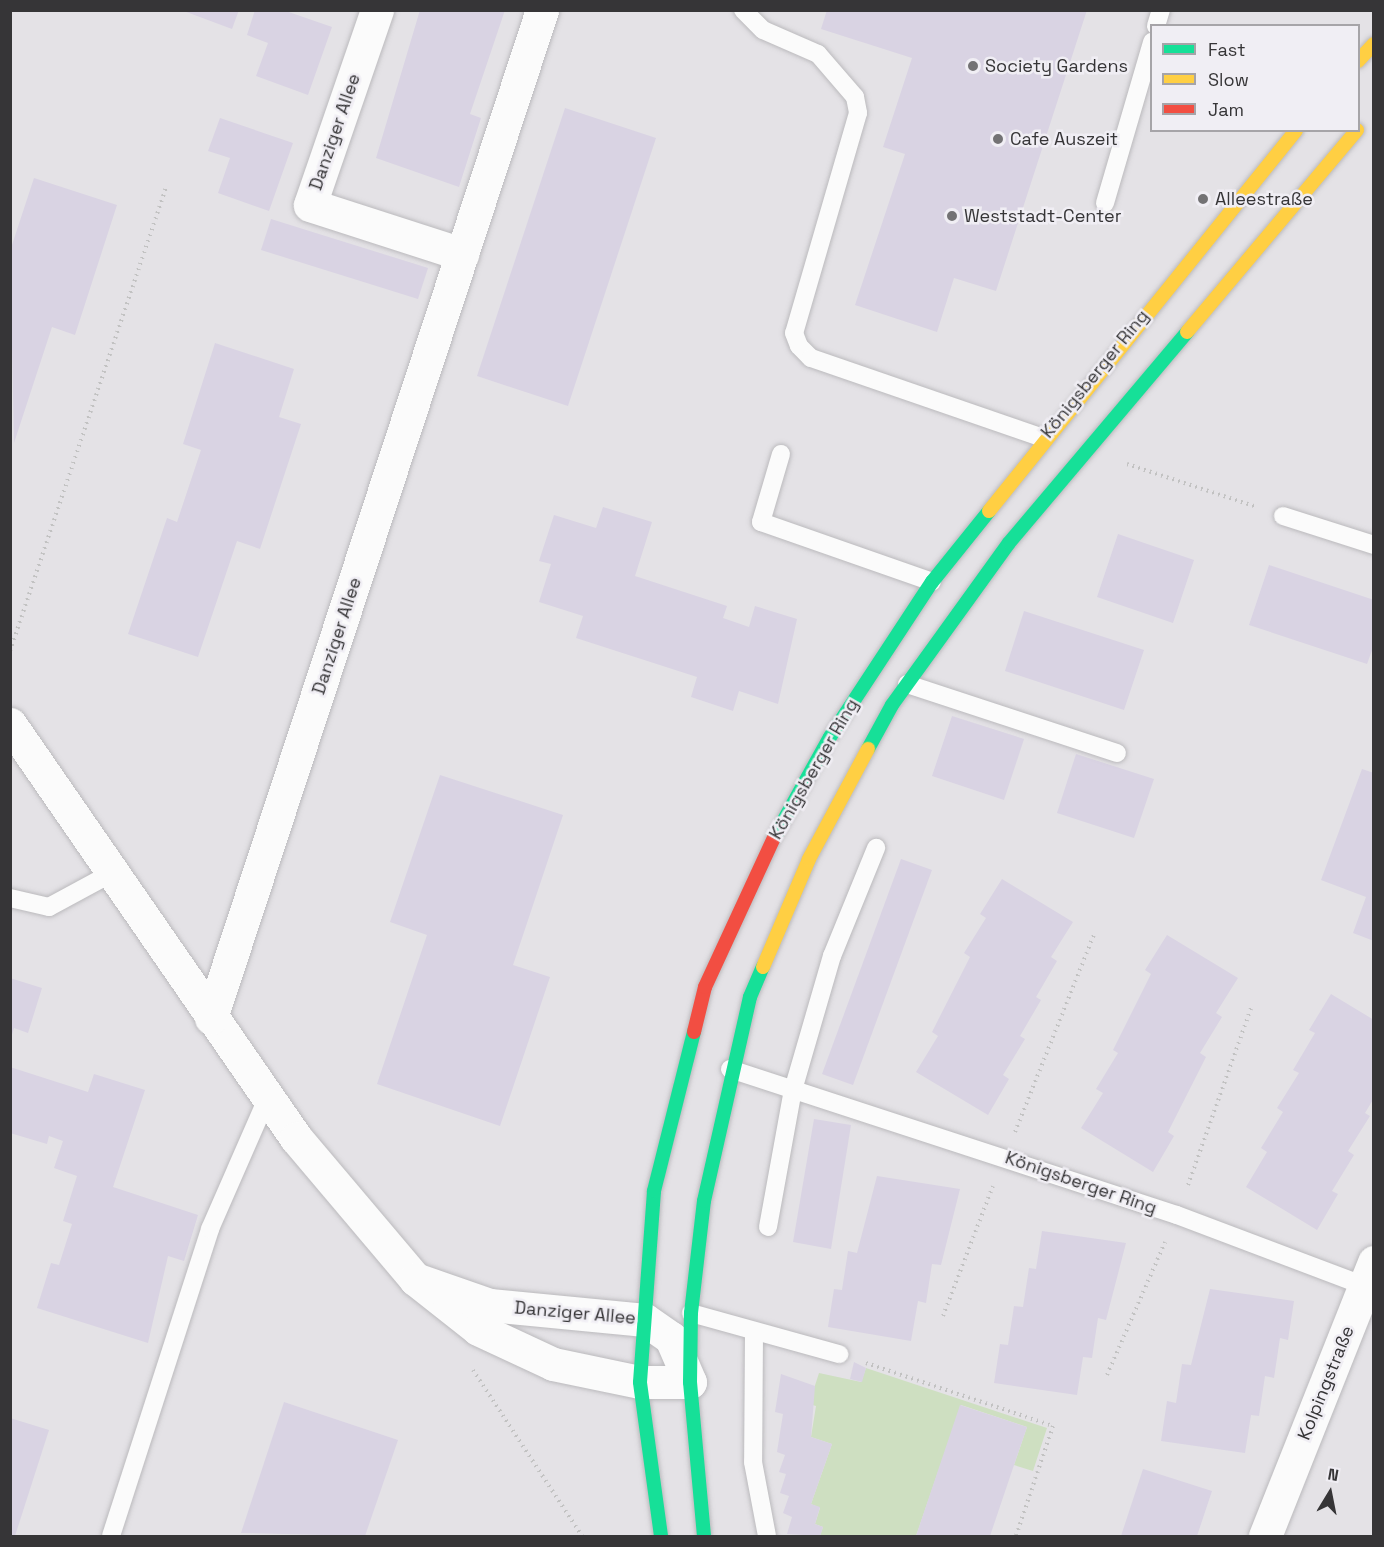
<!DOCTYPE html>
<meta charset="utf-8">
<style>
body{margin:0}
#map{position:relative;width:1384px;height:1547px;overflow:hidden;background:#e4e2e6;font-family:"Space Grotesk",sans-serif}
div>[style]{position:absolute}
.green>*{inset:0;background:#cedfc1}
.building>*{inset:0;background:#d9d3e3}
.path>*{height:4px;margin-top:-2px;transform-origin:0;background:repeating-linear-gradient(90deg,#c2c2c2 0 1.5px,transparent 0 6px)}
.roads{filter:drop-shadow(0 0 2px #bbbabd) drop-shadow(0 0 2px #bbbabd)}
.lane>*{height:18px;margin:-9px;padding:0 9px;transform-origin:9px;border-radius:9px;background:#fbfbfb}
.street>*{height:33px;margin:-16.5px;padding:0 16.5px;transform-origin:16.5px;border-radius:16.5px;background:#fbfbfb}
.fast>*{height:14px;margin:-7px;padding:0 7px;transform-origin:7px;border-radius:7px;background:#16e098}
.slow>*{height:14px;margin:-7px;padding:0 7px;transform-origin:7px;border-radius:7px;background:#ffcf43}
.jam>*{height:14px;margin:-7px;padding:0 7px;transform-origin:7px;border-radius:7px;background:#f24e42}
.dots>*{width:16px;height:16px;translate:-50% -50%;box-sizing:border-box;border:3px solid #f0eef4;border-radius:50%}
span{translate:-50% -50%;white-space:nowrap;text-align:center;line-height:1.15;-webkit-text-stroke:5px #f0eef4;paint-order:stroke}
.poi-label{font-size:18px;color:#363537}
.left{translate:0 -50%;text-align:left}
.street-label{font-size:18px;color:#363537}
.frame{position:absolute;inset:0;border:12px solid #363537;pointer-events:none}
.legend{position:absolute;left:1150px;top:24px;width:210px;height:108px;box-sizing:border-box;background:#f0eef4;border:2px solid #a6a4a8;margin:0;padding:8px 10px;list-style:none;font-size:18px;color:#363537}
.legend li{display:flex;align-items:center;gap:12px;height:30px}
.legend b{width:30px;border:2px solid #a6a4a8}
.north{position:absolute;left:1300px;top:1463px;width:60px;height:60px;-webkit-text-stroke:4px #f0eef4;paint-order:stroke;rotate:10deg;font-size:16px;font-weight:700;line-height:24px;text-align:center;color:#363537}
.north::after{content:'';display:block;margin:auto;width:21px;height:27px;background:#363537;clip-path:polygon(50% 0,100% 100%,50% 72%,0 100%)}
</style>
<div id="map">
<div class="green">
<div style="clip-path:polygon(866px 1368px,1047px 1428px,1033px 1471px,1014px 1465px,1027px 1427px,961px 1405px,916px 1536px,820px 1536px,823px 1527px,815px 1524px,820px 1508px,811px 1504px,832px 1444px,811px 1437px,816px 1406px,809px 1404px,819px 1373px,861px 1382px)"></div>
</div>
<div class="building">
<div style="clip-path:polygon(181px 10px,239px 10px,232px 29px)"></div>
<div style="clip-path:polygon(255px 10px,283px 10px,332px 27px,308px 95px,256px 76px,268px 43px,247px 35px)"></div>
<div style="clip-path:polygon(420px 10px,505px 10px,470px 114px,481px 118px,459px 187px,376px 158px)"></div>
<div style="clip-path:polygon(827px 10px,1087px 10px,996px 291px,954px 278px,937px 332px,855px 305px,905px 154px,883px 147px,912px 58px,821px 29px)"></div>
<div style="clip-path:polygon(565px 108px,656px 138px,568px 406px,477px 376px)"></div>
<div style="clip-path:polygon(220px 118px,293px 143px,269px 211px,218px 193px,230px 158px,208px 151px)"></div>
<div style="clip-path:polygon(34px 178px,117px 205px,75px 335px,52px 327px,14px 443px,10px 251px)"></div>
<div style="clip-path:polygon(271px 219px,428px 268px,418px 299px,261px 250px)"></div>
<div style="clip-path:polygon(215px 343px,294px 369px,279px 417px,301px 424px,260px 549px,237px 541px,198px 657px,128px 634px,167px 518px,177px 522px,201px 450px,183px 444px)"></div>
<div style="clip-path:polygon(603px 507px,652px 522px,635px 576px,727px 606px,723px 618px,749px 627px,755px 606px,797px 619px,778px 704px,739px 691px,733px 711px,691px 697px,697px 677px,576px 638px,583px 616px,539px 602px,551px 564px,539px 561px,554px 515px,596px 528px)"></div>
<div style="clip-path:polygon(1118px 534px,1194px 560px,1173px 623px,1097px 597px)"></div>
<div style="clip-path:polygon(1269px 565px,1374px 600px,1374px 645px,1367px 664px,1249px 625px)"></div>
<div style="clip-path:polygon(1024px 611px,1144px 650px,1124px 710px,1005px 671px)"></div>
<div style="clip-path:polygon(952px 716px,1024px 739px,1004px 800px,932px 776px)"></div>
<div style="clip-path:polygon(1076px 754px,1154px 779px,1134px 838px,1057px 813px)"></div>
<div style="clip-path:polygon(1362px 769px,1374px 773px,1374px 941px,1353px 933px,1366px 897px,1321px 880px)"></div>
<div style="clip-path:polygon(440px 775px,563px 815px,513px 965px,550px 977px,500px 1126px,377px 1084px,427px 935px,390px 922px)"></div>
<div style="clip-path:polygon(901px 859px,932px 870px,853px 1085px,822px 1074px)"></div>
<div style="clip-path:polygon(1002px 879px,1073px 922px,1051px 957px,1057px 961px,1036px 997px,1041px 1000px,1020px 1036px,1025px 1039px,1003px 1075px,1009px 1079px,988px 1115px,916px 1072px,938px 1036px,932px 1032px,970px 957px,964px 953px,986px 918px,980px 914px)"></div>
<div style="clip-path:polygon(1167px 935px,1238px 978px,1216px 1013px,1222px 1017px,1200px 1053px,1206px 1057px,1168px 1132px,1174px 1136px,1153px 1172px,1081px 1128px,1103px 1093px,1096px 1089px,1118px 1053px,1113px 1050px,1151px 974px,1145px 970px)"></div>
<div style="clip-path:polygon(10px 978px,42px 988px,28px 1033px,14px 1028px,11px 1038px)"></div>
<div style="clip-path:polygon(1331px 994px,1374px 1020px,1374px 1098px,1365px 1113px,1370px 1116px,1348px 1151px,1354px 1155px,1332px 1191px,1338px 1194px,1317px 1230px,1246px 1187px,1267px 1152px,1261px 1148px,1283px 1112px,1277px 1108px,1299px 1073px,1293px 1070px,1315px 1033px,1309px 1030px)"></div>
<div style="clip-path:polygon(10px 1067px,88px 1092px,94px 1074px,145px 1090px,113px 1187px,198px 1215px,184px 1261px,168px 1256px,148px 1343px,37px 1308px,51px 1263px,59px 1265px,72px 1224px,63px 1221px,77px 1176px,54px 1168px,63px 1141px,49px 1136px,47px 1144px,10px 1133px)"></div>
<div style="clip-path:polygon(814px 1119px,851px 1125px,831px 1249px,793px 1242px)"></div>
<div style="clip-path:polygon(877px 1176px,960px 1189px,941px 1265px,932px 1264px,926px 1303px,918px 1301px,911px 1341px,828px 1327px,834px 1289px,842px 1290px,848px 1251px,857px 1253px)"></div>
<div style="clip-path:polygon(1042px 1231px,1126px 1243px,1106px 1320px,1098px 1318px,1092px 1358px,1083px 1357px,1077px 1395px,994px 1383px,1000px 1344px,1008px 1345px,1014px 1306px,1023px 1307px,1029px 1268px,1036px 1269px)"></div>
<div style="clip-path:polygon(1210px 1289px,1294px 1301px,1288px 1340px,1280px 1338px,1274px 1378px,1265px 1376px,1259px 1416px,1251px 1415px,1245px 1453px,1161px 1441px,1167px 1401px,1176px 1403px,1182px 1364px,1191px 1365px)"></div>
<div style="clip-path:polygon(854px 1362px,866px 1368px,862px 1382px,850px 1379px)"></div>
<div style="clip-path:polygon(781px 1374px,815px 1386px,811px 1437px,832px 1444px,811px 1504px,820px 1507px,815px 1524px,823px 1527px,820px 1536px,787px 1534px,792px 1517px,783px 1513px,789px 1496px,780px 1493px,786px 1474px,779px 1472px,785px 1455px,777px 1452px,783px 1414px,775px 1412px)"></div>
<div style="clip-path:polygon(284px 1402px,398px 1440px,365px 1536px,241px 1533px)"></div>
<div style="clip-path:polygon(960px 1405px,1027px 1427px,1014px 1465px,990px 1536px,916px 1536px)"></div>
<div style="clip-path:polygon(10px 1418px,49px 1430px,15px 1536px,10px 1536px)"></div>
<div style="clip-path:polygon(1143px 1469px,1212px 1491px,1197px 1536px,1121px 1536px)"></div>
</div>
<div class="path">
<div style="left:1127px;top:464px;width:134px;rotate:18.3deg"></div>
<div style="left:10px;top:651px;width:490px;rotate:-71.4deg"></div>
<div style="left:1015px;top:1132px;width:215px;rotate:-68.2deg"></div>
<div style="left:1188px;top:1185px;width:191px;rotate:-70.4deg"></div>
<div style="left:943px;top:1316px;width:139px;rotate:-69deg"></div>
<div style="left:866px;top:1363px;width:197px;rotate:18.6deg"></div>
<div style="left:1053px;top:1426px;width:116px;rotate:108.6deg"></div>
<div style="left:473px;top:1370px;width:199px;rotate:56.7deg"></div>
<div style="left:1107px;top:1375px;width:145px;rotate:-66.4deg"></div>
</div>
<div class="roads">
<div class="lane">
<div style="left:743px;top:10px;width:28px;rotate:45deg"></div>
<div style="left:763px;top:30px;width:60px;rotate:23.6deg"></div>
<div style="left:818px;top:54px;width:57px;rotate:49.3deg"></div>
<div style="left:855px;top:97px;width:16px;rotate:79deg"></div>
<div style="left:858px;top:113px;width:229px;rotate:106.2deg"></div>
<div style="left:794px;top:333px;width:14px;rotate:69deg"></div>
<div style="left:799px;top:346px;width:17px;rotate:45deg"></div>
<div style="left:811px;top:358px;width:245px;rotate:19deg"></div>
<div style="left:1156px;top:26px;width:17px;rotate:-73deg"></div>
<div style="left:1105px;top:203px;width:168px;rotate:-73.7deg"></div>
<div style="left:781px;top:454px;width:71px;rotate:106.4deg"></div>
<div style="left:761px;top:522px;width:181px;rotate:19.3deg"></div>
<div style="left:1283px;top:516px;width:96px;rotate:17.7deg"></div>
<div style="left:907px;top:684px;width:221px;rotate:18.2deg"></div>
<div style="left:10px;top:898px;width:40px;rotate:13deg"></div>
<div style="left:49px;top:907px;width:72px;rotate:-28.4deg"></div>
<div style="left:730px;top:1069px;width:470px;rotate:18.1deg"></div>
<div style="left:1177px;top:1215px;width:201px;rotate:20.7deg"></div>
<div style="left:768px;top:1227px;width:139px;rotate:-79.7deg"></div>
<div style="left:793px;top:1090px;width:140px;rotate:-73.8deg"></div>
<div style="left:832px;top:956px;width:117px;rotate:-67.8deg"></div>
<div style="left:691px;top:1313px;width:154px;rotate:15.5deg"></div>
<div style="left:754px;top:1334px;width:128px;rotate:90.4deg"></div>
<div style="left:753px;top:1462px;width:75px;rotate:79.3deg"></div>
<div style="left:111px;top:1536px;width:323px;rotate:-72.1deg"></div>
<div style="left:210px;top:1229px;width:145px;rotate:-66.4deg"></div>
</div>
<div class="street">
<div style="left:377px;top:10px;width:206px;rotate:109deg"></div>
<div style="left:310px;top:205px;width:160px;rotate:17.9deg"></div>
<div style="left:10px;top:724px;width:503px;rotate:55.36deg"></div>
<div style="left:296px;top:1138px;width:185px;rotate:49.8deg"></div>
<div style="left:415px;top:1279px;width:80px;rotate:38.4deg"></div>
<div style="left:478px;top:1329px;width:83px;rotate:25deg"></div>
<div style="left:553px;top:1364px;width:89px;rotate:11.7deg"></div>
<div style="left:640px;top:1382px;width:50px"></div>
<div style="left:690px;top:1382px;width:48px;rotate:-113.4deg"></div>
<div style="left:671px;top:1338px;width:32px;rotate:-145deg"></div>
<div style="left:645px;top:1320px;width:156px;rotate:-174.5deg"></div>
<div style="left:490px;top:1305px;width:79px;rotate:-160.9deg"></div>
<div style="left:211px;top:1018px;width:1061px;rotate:-71.82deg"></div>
<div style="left:1265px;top:1536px;width:295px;rotate:-68.3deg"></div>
</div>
<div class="fast">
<div style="left:868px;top:749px;width:50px;rotate:-61.4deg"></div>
<div style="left:892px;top:705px;width:200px;rotate:-54.2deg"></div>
<div style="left:1009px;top:543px;width:276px;rotate:-49.8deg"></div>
<div style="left:774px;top:838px;width:115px;rotate:-61deg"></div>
<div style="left:830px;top:737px;width:186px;rotate:-56.7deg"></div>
<div style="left:932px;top:582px;width:91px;rotate:-51.2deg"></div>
<div style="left:661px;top:1536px;width:155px;rotate:-97.8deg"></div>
<div style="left:640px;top:1382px;width:192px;rotate:-85.8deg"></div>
<div style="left:654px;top:1191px;width:164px;rotate:-75.9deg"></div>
<div style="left:704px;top:1536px;width:155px;rotate:-95.2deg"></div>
<div style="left:690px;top:1382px;width:69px;rotate:-89.2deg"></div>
<div style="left:691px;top:1313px;width:113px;rotate:-83.4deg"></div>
<div style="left:704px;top:1201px;width:209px;rotate:-77.3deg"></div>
<div style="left:750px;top:997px;width:33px;rotate:-67deg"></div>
</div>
<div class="slow">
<div style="left:1358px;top:61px;width:23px;rotate:-47deg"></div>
<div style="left:1187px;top:332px;width:264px;rotate:-49.9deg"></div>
<div style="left:989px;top:511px;width:489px;rotate:-51.1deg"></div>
<div style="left:763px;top:967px;width:117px;rotate:-66.9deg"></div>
<div style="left:809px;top:859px;width:125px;rotate:-61.8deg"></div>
</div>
<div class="jam">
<div style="left:694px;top:1032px;width:46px;rotate:-76.3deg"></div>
<div style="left:705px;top:987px;width:164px;rotate:-65.2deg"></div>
</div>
</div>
<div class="dots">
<div style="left:973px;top:66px;background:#737274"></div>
<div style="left:998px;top:139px;background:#737274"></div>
<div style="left:1203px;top:199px;background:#737274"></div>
<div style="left:952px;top:216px;background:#737274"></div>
</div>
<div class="poi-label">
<span class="left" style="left:985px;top:66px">Society Gardens</span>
<span class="left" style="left:1010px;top:139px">Cafe Auszeit</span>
<span class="left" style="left:1215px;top:199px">Alleestraße</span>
<span class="left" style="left:964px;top:216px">Weststadt-Center</span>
</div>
<div class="street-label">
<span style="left:335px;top:132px;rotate:-71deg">Danziger Allee</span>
<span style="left:1095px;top:374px;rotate:-51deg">Königsberger Ring</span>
<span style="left:337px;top:636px;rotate:-72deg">Danziger Allee</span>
<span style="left:814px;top:769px;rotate:-60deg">Königsberger Ring</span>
<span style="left:1081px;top:1183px;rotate:19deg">Königsberger Ring</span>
<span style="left:575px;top:1313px;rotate:5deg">Danziger Allee</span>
<span style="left:1326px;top:1383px;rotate:-68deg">Kolpingstraße</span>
</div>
<div class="frame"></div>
<ul class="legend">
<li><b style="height:8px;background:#16e098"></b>Fast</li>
<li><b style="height:8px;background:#ffcf43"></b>Slow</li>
<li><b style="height:8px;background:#f24e42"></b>Jam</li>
</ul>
<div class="north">N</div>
</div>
